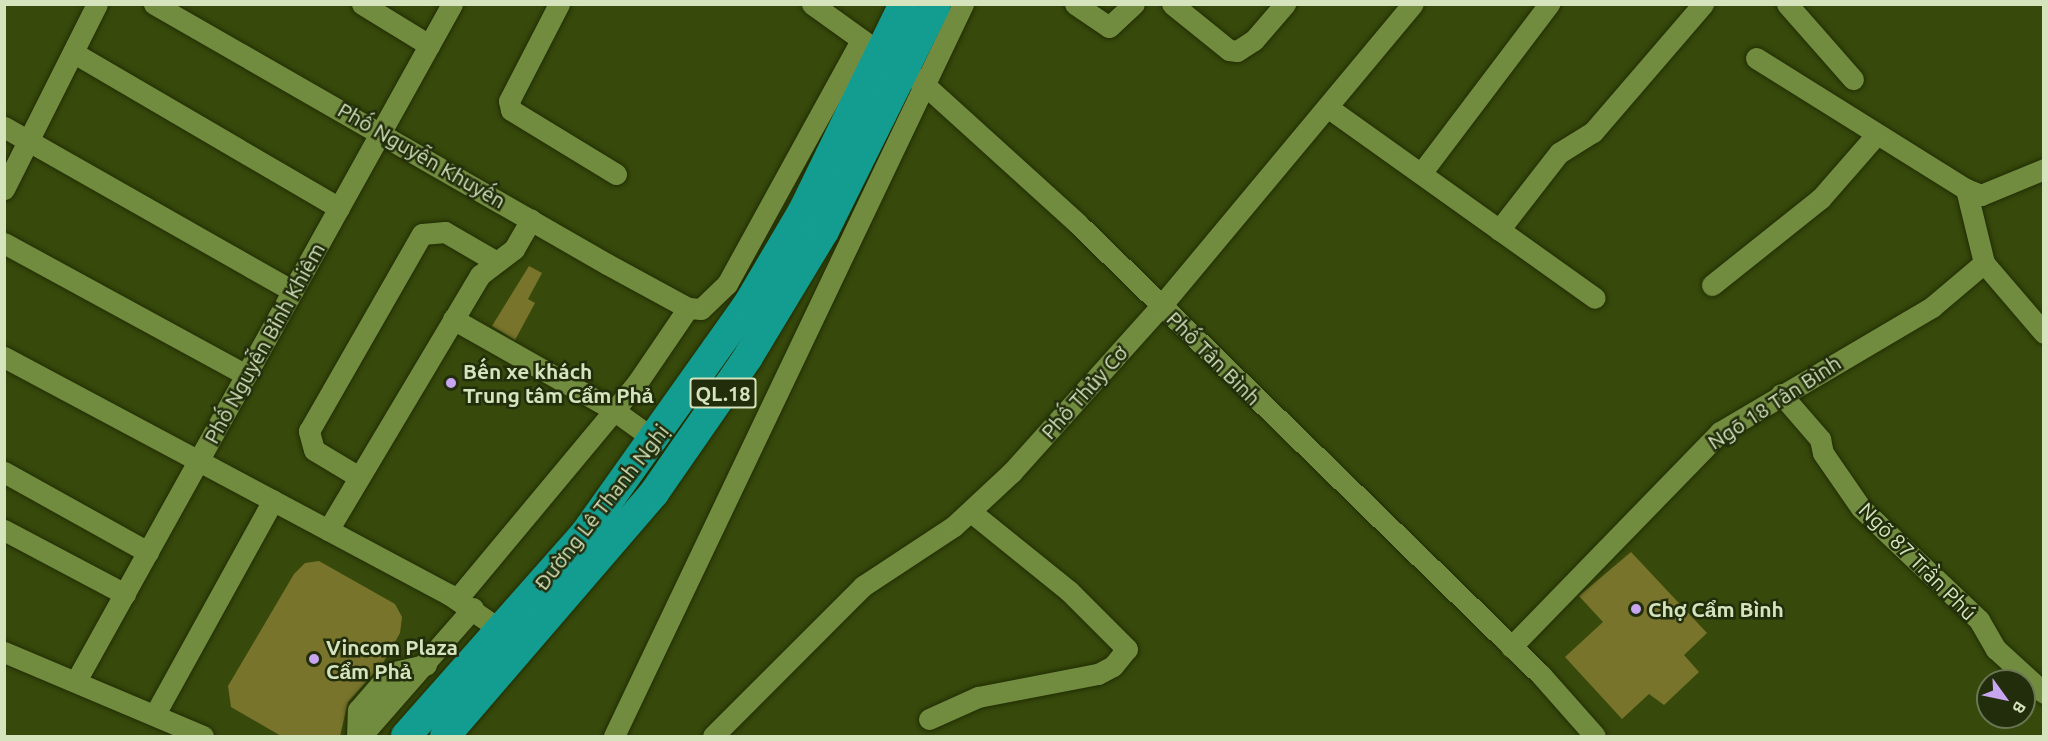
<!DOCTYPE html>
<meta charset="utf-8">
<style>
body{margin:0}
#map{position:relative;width:2048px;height:741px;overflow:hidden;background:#37490b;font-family:Ubuntu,sans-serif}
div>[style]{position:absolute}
.building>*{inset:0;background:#79742c}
.roads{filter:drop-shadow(0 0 2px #212d03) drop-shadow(0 0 2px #212d03)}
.minor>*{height:21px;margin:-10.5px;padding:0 10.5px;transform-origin:10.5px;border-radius:10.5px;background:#728c3f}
.highway>*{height:30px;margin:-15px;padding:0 15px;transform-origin:15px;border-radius:15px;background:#139d91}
.dots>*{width:16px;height:16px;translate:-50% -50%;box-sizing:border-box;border:3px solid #222d0c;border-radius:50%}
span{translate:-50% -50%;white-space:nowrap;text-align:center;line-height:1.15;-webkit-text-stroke:5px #222d0c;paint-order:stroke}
.shield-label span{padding:2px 4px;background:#222d0c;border:2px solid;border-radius:4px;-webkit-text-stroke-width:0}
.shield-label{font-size:20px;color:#d5e4bd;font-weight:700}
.street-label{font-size:21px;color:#d5e4bd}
.poi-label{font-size:21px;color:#d5e4bd;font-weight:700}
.left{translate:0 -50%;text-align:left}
.frame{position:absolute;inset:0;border:6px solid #d5e4bd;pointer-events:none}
.north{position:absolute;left:1976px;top:669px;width:60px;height:60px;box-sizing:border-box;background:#222d0c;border:2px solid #6a7653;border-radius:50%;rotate:123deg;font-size:16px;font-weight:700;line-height:24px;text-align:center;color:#d5e4bd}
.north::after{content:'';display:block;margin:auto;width:21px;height:27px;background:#c7a6ef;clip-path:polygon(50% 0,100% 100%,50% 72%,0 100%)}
</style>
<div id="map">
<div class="building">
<div style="clip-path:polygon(529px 266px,542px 273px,528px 299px,535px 303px,515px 340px,492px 326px)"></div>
<div style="clip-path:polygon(1631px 552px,1707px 633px,1684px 655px,1699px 672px,1664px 705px,1649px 694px,1622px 719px,1565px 657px,1603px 622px,1579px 596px)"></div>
<div style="clip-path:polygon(319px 561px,395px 604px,402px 617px,400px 633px,383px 663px,348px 702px,340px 736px,281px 736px,231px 707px,228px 686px,294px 574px,305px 563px)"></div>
</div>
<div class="roads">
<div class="minor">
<div style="left:154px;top:4px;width:522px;rotate:29.85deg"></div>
<div style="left:607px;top:264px;width:92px;rotate:28.5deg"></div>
<div style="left:688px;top:308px;width:13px;rotate:4deg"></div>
<div style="left:701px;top:309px;width:36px;rotate:-44deg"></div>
<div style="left:727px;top:284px;width:278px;rotate:-61.2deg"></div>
<div style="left:362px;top:4px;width:79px;rotate:31.5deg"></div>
<div style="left:559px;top:4px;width:109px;rotate:117.3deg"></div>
<div style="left:509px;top:101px;width:9px;rotate:77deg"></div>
<div style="left:511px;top:110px;width:123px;rotate:31.4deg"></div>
<div style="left:812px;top:4px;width:140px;rotate:35.7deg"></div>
<div style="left:926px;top:86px;width:204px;rotate:42.2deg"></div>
<div style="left:1077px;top:223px;width:648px;rotate:44.25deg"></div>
<div style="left:1541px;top:675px;width:81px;rotate:48.5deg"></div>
<div style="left:1075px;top:4px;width:41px;rotate:34.1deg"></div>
<div style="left:1109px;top:27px;width:34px;rotate:-43deg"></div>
<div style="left:1172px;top:4px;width:73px;rotate:38.9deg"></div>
<div style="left:1229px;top:50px;width:8px;rotate:7deg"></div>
<div style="left:1237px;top:51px;width:20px;rotate:-33deg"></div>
<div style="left:1254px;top:40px;width:48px;rotate:-49.3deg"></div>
<div style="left:1787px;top:4px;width:100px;rotate:48.7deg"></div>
<div style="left:74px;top:53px;width:307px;rotate:30.3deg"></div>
<div style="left:1756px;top:58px;width:248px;rotate:32deg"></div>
<div style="left:1966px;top:189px;width:76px;rotate:76.3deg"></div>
<div style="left:1984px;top:263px;width:92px;rotate:49.4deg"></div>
<div style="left:1330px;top:109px;width:325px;rotate:35.5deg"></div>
<div style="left:4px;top:127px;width:332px;rotate:29.6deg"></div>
<div style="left:1422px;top:172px;width:211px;rotate:-52.9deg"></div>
<div style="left:4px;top:189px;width:207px;rotate:-63.3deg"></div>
<div style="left:1966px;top:189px;width:16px;rotate:22deg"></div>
<div style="left:1981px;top:195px;width:68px;rotate:-22.4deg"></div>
<div style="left:1499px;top:230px;width:98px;rotate:-52.1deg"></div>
<div style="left:1559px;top:153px;width:40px;rotate:-32deg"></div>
<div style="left:1593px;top:132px;width:169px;rotate:-49.3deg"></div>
<div style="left:4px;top:243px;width:276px;rotate:28.6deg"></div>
<div style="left:1712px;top:285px;width:139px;rotate:-38.6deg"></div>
<div style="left:1821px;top:198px;width:84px;rotate:-48.9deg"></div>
<div style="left:453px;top:319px;width:183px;rotate:29.5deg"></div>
<div style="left:612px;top:409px;width:53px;rotate:35.8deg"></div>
<div style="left:4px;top:357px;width:506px;rotate:28.09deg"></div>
<div style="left:450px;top:595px;width:62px;rotate:34.5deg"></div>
<div style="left:1781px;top:394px;width:60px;rotate:49.1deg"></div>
<div style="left:1820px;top:439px;width:14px;rotate:78deg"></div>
<div style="left:1823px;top:453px;width:67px;rotate:55.4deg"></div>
<div style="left:1861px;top:508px;width:163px;rotate:43.5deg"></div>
<div style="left:1979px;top:620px;width:34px;rotate:60deg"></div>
<div style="left:1996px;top:649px;width:65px;rotate:42.5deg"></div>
<div style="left:4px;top:472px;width:165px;rotate:29.1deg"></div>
<div style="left:359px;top:477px;width:52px;rotate:-149deg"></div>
<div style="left:314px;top:450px;width:20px;rotate:-105deg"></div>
<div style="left:309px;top:431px;width:227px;rotate:-60.2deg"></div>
<div style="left:422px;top:234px;width:23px;rotate:-5deg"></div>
<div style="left:445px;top:232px;width:58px;rotate:30.1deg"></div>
<div style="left:4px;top:530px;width:137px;rotate:27.9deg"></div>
<div style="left:328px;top:530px;width:297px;rotate:-59.2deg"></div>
<div style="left:480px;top:275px;width:43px;rotate:-37.4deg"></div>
<div style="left:514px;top:249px;width:34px;rotate:-60deg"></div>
<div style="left:457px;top:599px;width:281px;rotate:-50.2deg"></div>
<div style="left:637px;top:383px;width:91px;rotate:-55.8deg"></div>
<div style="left:1511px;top:647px;width:300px;rotate:-45.8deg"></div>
<div style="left:1720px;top:432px;width:246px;rotate:-30.5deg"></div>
<div style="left:1932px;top:307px;width:68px;rotate:-40.2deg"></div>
<div style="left:4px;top:652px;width:216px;rotate:22.9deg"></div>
<div style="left:76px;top:681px;width:774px;rotate:-60.95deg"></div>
<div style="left:155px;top:714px;width:244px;rotate:-61.1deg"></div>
<div style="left:929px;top:719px;width:54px;rotate:-24.2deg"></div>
<div style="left:978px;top:697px;width:122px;rotate:-10.9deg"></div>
<div style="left:1098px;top:674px;width:17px;rotate:-28deg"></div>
<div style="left:1113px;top:666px;width:22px;rotate:-51deg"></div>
<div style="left:1127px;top:649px;width:82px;rotate:-135deg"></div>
<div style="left:1069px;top:591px;width:126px;rotate:-141.1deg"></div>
<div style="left:357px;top:736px;width:26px;rotate:-88deg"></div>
<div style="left:358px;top:710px;width:49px;rotate:-49.1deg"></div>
<div style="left:390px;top:673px;width:37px;rotate:-13deg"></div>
<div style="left:361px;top:736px;width:170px;rotate:-48.8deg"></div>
<div style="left:614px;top:736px;width:811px;rotate:-64.51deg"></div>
<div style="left:713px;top:736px;width:212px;rotate:-45deg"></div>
<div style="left:863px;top:586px;width:109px;rotate:-33.4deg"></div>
<div style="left:954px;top:526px;width:79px;rotate:-43deg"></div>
<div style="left:1012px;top:472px;width:223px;rotate:-48.1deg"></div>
<div style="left:1161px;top:306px;width:393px;rotate:-50.2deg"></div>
</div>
<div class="highway">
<div style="left:406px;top:736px;width:268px;rotate:-48.5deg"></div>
<div style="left:584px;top:535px;width:281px;rotate:-54.6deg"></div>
<div style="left:747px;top:306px;width:110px;rotate:-59.5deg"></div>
<div style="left:803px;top:211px;width:230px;rotate:-64deg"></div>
<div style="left:445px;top:736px;width:321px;rotate:-49.3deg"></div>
<div style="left:654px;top:493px;width:165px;rotate:-55.3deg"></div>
<div style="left:748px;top:357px;width:147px;rotate:-58.9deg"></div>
<div style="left:824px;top:231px;width:253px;rotate:-63.7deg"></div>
</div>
</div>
<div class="dots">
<div style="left:451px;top:383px;background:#c7a6ef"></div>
<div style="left:1636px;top:609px;background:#c7a6ef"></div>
<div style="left:314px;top:659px;background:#c7a6ef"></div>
</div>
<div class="shield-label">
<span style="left:723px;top:393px">QL.18</span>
</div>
<div class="street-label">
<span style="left:422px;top:155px;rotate:30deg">Phố Nguyễn Khuyến</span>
<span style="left:264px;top:343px;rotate:-61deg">Phố Nguyễn Bỉnh Khiêm</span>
<span style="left:1214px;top:358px;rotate:45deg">Phố Tân Bình</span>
<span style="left:1084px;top:392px;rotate:-48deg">Phố Thủy Cơ</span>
<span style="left:1774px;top:402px;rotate:-33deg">Ngõ 18 Tân Bình</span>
<span style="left:601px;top:507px;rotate:-52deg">Đường Lê Thanh Nghị</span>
<span style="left:1918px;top:561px;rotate:45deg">Ngõ 87 Trần Phú</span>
</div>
<div class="poi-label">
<span class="left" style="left:463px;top:383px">Bến xe khách<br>Trung tâm Cẩm Phả</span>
<span class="left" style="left:1648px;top:609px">Chợ Cẩm Bình</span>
<span class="left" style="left:326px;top:659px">Vincom Plaza<br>Cẩm Phả</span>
</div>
<div class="frame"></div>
<div class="north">B</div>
</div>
